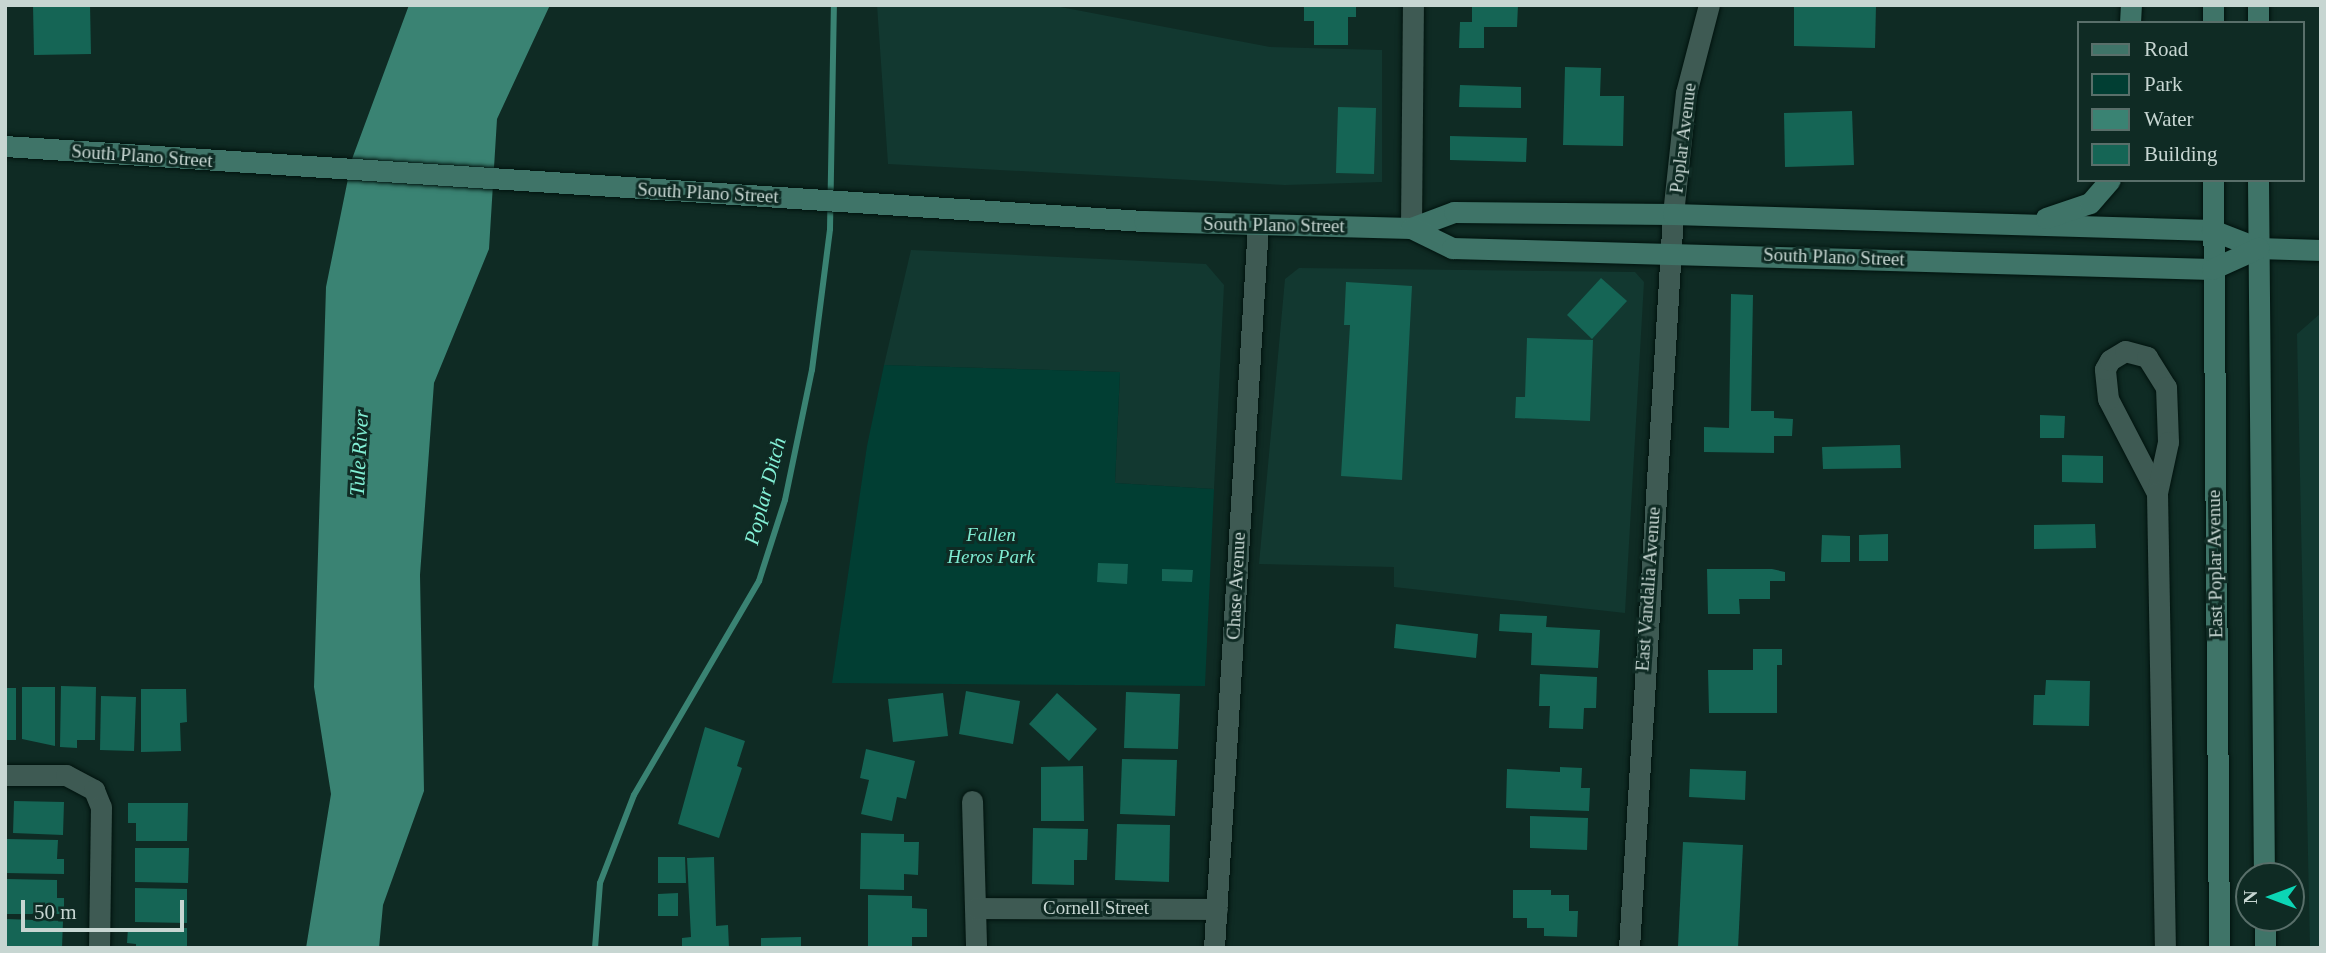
<!DOCTYPE html>
<style>
body{margin:0}
#map{position:relative;width:2326px;height:953px;overflow:hidden;background:#0f2b24;font-family:Georgia,serif}
div>[style]{position:absolute}
.built>*{inset:0;background:#123830}
.green>*{inset:0;background:#013e33}
.water>*{inset:0;background:#3a8373}
.stream>*{height:6px;margin:-3px;padding:0 3px;transform-origin:3px;border-radius:3px;background:#3a8373}
.building>*{inset:0;background:#156555}
.roads{filter:drop-shadow(0 0 2px #00130e) drop-shadow(0 0 2px #00130e)}
.street>*{height:21px;margin:-10.5px;padding:0 10.5px;transform-origin:10.5px;border-radius:10.5px;background:#3e5a53}
.secondary>*{height:21px;margin:-10.5px;padding:0 10.5px;transform-origin:10.5px;border-radius:10.5px;background:#3f7468}
span{translate:-50% -50%;white-space:nowrap;text-align:center;line-height:1.15;-webkit-text-stroke:6px #0f2b24;paint-order:stroke}
.street-label{font-size:19px;color:#c7d6d2}
.park-label{font-size:19px;color:#7fecd2;font-style:italic}
.water-label{font-size:21px;color:#83f0d6;font-style:italic}
.frame{position:absolute;inset:0;border:7px solid #c7d6d2;pointer-events:none}
.legend{position:absolute;left:2077px;top:21px;width:228px;height:161px;box-sizing:border-box;background:#0f2b24;border:2px solid #596f6a;margin:0;padding:9px 12px;list-style:none;font-size:21px;color:#c7d6d2}
.legend li{display:flex;align-items:center;gap:14px;height:35px}
.legend b{width:35px;border:2px solid #596f6a}
.north{position:absolute;left:2235px;top:862px;width:70px;height:70px;box-sizing:border-box;background:#0f2b24;border:2px solid #596f6a;border-radius:50%;rotate:270deg;font-size:19px;font-weight:700;line-height:28px;text-align:center;color:#c7d6d2}
.north::after{content:'';display:block;margin:auto;width:24px;height:32px;background:#0cd5b5;clip-path:polygon(50% 0,100% 100%,50% 72%,0 100%)}
.scale{position:absolute;left:21px;top:900px;width:163px;height:32px;box-sizing:border-box;border:4px solid #c7d6d2;border-top:0;padding-left:9px;font-size:21px;line-height:24px;white-space:nowrap;color:#c7d6d2;-webkit-text-stroke:5px #0f2b24;paint-order:stroke}
</style>
<div id="map">
<div class="built">
<div style="clip-path:polygon(877px 5px,1050px 5px,1270px 47px,1382px 50px,1382px 182px,1285px 185px,888px 164px)"></div>
<div style="clip-path:polygon(911px 250px,1206px 264px,1224px 285px,1214px 489px,1115px 483px,1120px 372px,884px 365px)"></div>
<div style="clip-path:polygon(1299px 268px,1635px 272px,1644px 282px,1625px 613px,1394px 587px,1394px 567px,1259px 564px,1285px 279px)"></div>
<div style="clip-path:polygon(2321px 313px,2321px 948px,2310px 948px,2297px 334px)"></div>
</div>
<div class="green">
<div style="clip-path:polygon(884px 365px,1120px 372px,1115px 483px,1214px 489px,1205px 686px,832px 683px,867px 446px)"></div>
</div>
<div class="water">
<div style="clip-path:polygon(409px 5px,550px 5px,497px 119px,489px 249px,434px 383px,420px 575px,424px 791px,383px 905px,379px 948px,306px 948px,331px 794px,314px 687px,326px 287px,352px 159px)"></div>
</div>
<div class="stream">
<div style="left:595px;top:948px;width:65px;rotate:-85.6deg"></div>
<div style="left:600px;top:883px;width:94px;rotate:-68.9deg"></div>
<div style="left:634px;top:795px;width:248px;rotate:-59.7deg"></div>
<div style="left:759px;top:581px;width:85px;rotate:-72.2deg"></div>
<div style="left:785px;top:500px;width:133px;rotate:-78.3deg"></div>
<div style="left:812px;top:370px;width:142px;rotate:-82.7deg"></div>
<div style="left:830px;top:229px;width:224px;rotate:-89deg"></div>
</div>
<div class="building">
<div style="clip-path:polygon(33px 5px,90px 5px,91px 54px,34px 55px)"></div>
<div style="clip-path:polygon(1304px 5px,1356px 5px,1356px 17px,1348px 17px,1348px 45px,1314px 45px,1314px 21px,1304px 21px)"></div>
<div style="clip-path:polygon(1472px 5px,1518px 5px,1517px 27px,1484px 27px,1484px 48px,1459px 48px,1460px 22px,1472px 22px)"></div>
<div style="clip-path:polygon(1794px 5px,1876px 5px,1875px 48px,1794px 46px)"></div>
<div style="clip-path:polygon(1565px 67px,1601px 68px,1600px 96px,1624px 96px,1623px 146px,1563px 145px)"></div>
<div style="clip-path:polygon(1460px 85px,1521px 87px,1521px 108px,1459px 107px)"></div>
<div style="clip-path:polygon(1338px 107px,1376px 108px,1374px 174px,1336px 173px)"></div>
<div style="clip-path:polygon(1852px 111px,1854px 165px,1785px 167px,1784px 113px)"></div>
<div style="clip-path:polygon(1450px 136px,1527px 138px,1526px 162px,1450px 160px)"></div>
<div style="clip-path:polygon(1601px 278px,1627px 301px,1592px 339px,1567px 315px)"></div>
<div style="clip-path:polygon(1346px 282px,1412px 286px,1402px 480px,1341px 476px,1350px 325px,1344px 325px)"></div>
<div style="clip-path:polygon(1731px 294px,1753px 295px,1751px 411px,1774px 411px,1774px 418px,1793px 419px,1792px 436px,1774px 436px,1774px 453px,1704px 452px,1704px 427px,1729px 428px)"></div>
<div style="clip-path:polygon(1527px 338px,1593px 340px,1590px 421px,1515px 418px,1516px 397px,1525px 397px)"></div>
<div style="clip-path:polygon(2040px 415px,2065px 416px,2064px 438px,2040px 438px)"></div>
<div style="clip-path:polygon(1900px 445px,1901px 468px,1823px 469px,1822px 447px)"></div>
<div style="clip-path:polygon(2062px 455px,2103px 456px,2103px 483px,2062px 482px)"></div>
<div style="clip-path:polygon(2095px 524px,2096px 548px,2034px 549px,2034px 525px)"></div>
<div style="clip-path:polygon(1888px 534px,1888px 561px,1859px 561px,1859px 535px)"></div>
<div style="clip-path:polygon(1822px 535px,1850px 536px,1850px 562px,1821px 562px)"></div>
<div style="clip-path:polygon(1098px 563px,1128px 564px,1127px 584px,1097px 582px)"></div>
<div style="clip-path:polygon(1162px 569px,1193px 570px,1192px 582px,1162px 581px)"></div>
<div style="clip-path:polygon(1707px 569px,1772px 569px,1785px 572px,1785px 581px,1770px 581px,1770px 599px,1739px 599px,1740px 614px,1708px 614px)"></div>
<div style="clip-path:polygon(1500px 614px,1547px 616px,1546px 627px,1600px 630px,1598px 668px,1531px 665px,1532px 633px,1499px 631px)"></div>
<div style="clip-path:polygon(1396px 624px,1478px 634px,1476px 658px,1394px 648px)"></div>
<div style="clip-path:polygon(1753px 649px,1782px 649px,1782px 665px,1777px 665px,1777px 713px,1709px 713px,1708px 670px,1753px 670px)"></div>
<div style="clip-path:polygon(1540px 674px,1597px 677px,1596px 708px,1584px 708px,1583px 729px,1549px 728px,1550px 706px,1539px 706px)"></div>
<div style="clip-path:polygon(2046px 680px,2090px 681px,2089px 726px,2033px 725px,2034px 695px,2045px 695px)"></div>
<div style="clip-path:polygon(61px 686px,96px 687px,95px 740px,77px 740px,77px 748px,60px 747px)"></div>
<div style="clip-path:polygon(22px 687px,55px 687px,55px 746px,22px 739px)"></div>
<div style="clip-path:polygon(5px 688px,16px 688px,16px 740px,5px 740px)"></div>
<div style="clip-path:polygon(141px 689px,186px 689px,187px 722px,180px 723px,181px 751px,141px 752px)"></div>
<div style="clip-path:polygon(966px 691px,1020px 701px,1013px 744px,959px 734px)"></div>
<div style="clip-path:polygon(1126px 692px,1180px 694px,1178px 749px,1124px 748px)"></div>
<div style="clip-path:polygon(943px 693px,948px 736px,893px 742px,888px 699px)"></div>
<div style="clip-path:polygon(1057px 693px,1097px 729px,1069px 761px,1029px 724px)"></div>
<div style="clip-path:polygon(101px 696px,136px 697px,134px 751px,100px 750px)"></div>
<div style="clip-path:polygon(705px 727px,745px 741px,737px 766px,742px 768px,719px 838px,678px 824px)"></div>
<div style="clip-path:polygon(866px 749px,915px 761px,906px 799px,897px 797px,892px 821px,861px 814px,869px 780px,860px 778px)"></div>
<div style="clip-path:polygon(1122px 759px,1177px 760px,1175px 816px,1120px 814px)"></div>
<div style="clip-path:polygon(1083px 766px,1084px 821px,1041px 821px,1041px 767px)"></div>
<div style="clip-path:polygon(1560px 767px,1582px 768px,1581px 788px,1590px 788px,1589px 811px,1506px 808px,1507px 769px,1560px 772px)"></div>
<div style="clip-path:polygon(1690px 769px,1746px 771px,1745px 800px,1689px 797px)"></div>
<div style="clip-path:polygon(14px 801px,64px 802px,63px 835px,13px 833px)"></div>
<div style="clip-path:polygon(128px 803px,188px 803px,187px 841px,136px 841px,136px 823px,128px 823px)"></div>
<div style="clip-path:polygon(1530px 816px,1588px 818px,1587px 850px,1530px 848px)"></div>
<div style="clip-path:polygon(1117px 824px,1170px 825px,1169px 882px,1115px 880px)"></div>
<div style="clip-path:polygon(1033px 828px,1088px 829px,1087px 860px,1074px 860px,1074px 885px,1032px 884px)"></div>
<div style="clip-path:polygon(861px 833px,904px 834px,904px 842px,919px 842px,918px 875px,904px 874px,904px 890px,860px 889px)"></div>
<div style="clip-path:polygon(6px 839px,58px 840px,57px 859px,64px 859px,64px 874px,5px 873px)"></div>
<div style="clip-path:polygon(1683px 842px,1743px 845px,1738px 948px,1678px 946px)"></div>
<div style="clip-path:polygon(135px 848px,189px 848px,188px 883px,135px 882px)"></div>
<div style="clip-path:polygon(658px 857px,685px 857px,686px 883px,658px 883px)"></div>
<div style="clip-path:polygon(714px 857px,716px 926px,728px 925px,729px 948px,682px 948px,682px 938px,691px 937px,687px 858px)"></div>
<div style="clip-path:polygon(6px 879px,57px 880px,57px 898px,64px 898px,64px 914px,5px 914px)"></div>
<div style="clip-path:polygon(135px 888px,187px 889px,187px 923px,135px 922px)"></div>
<div style="clip-path:polygon(1513px 890px,1551px 890px,1551px 895px,1569px 895px,1569px 911px,1578px 911px,1577px 937px,1544px 936px,1544px 928px,1527px 928px,1527px 918px,1513px 918px)"></div>
<div style="clip-path:polygon(678px 893px,678px 916px,658px 916px,658px 894px)"></div>
<div style="clip-path:polygon(868px 895px,912px 896px,912px 908px,927px 909px,927px 937px,912px 937px,912px 948px,868px 948px)"></div>
<div style="clip-path:polygon(6px 919px,63px 921px,62px 948px,5px 948px)"></div>
<div style="clip-path:polygon(128px 928px,187px 928px,187px 948px,136px 948px,136px 944px,127px 943px)"></div>
<div style="clip-path:polygon(801px 937px,801px 948px,761px 948px,761px 938px)"></div>
</div>
<div class="roads">
<div class="street">
<div style="left:1411px;top:228px;width:223px;rotate:-89.5deg"></div>
<div style="left:2157px;top:493px;width:106px;rotate:-117.5deg"></div>
<div style="left:2108px;top:399px;width:30px;rotate:-96deg"></div>
<div style="left:2105px;top:369px;width:10px;rotate:-61deg"></div>
<div style="left:2110px;top:360px;width:17px;rotate:-31deg"></div>
<div style="left:2125px;top:351px;width:23px;rotate:15deg"></div>
<div style="left:2147px;top:357px;width:36px;rotate:58deg"></div>
<div style="left:2166px;top:387px;width:55px;rotate:87.9deg"></div>
<div style="left:2168px;top:442px;width:52px;rotate:102.2deg"></div>
<div style="left:2157px;top:493px;width:455px;rotate:89deg"></div>
<div style="left:5px;top:775px;width:61px"></div>
<div style="left:66px;top:775px;width:32px;rotate:28deg"></div>
<div style="left:94px;top:790px;width:18px;rotate:68deg"></div>
<div style="left:101px;top:807px;width:141px;rotate:90.8deg"></div>
<div style="left:972px;top:801px;width:147px;rotate:88.4deg"></div>
<div style="left:976px;top:908px;width:241px;rotate:0.2deg"></div>
<div style="left:1214px;top:948px;width:724px;rotate:-86.52deg"></div>
<div style="left:1629px;top:948px;width:735px;rotate:-86.57deg"></div>
<div style="left:1673px;top:214px;width:122px;rotate:-83.9deg"></div>
<div style="left:1686px;top:93px;width:91px;rotate:-75.4deg"></div>
</div>
<div class="secondary">
<div style="left:2213px;top:5px;width:18px;rotate:90deg"></div>
<div style="left:2258px;top:5px;width:18px;rotate:90deg"></div>
<div style="left:2130px;top:23px;width:18px;rotate:-87deg"></div>
<div style="left:5px;top:146px;width:1141px;rotate:3.77deg"></div>
<div style="left:1144px;top:221px;width:267px;rotate:1.5deg"></div>
<div style="left:1411px;top:228px;width:46px;rotate:-20.4deg"></div>
<div style="left:1454px;top:212px;width:219px;rotate:0.5deg"></div>
<div style="left:1673px;top:214px;width:539px;rotate:1.7deg"></div>
<div style="left:2212px;top:230px;width:49px;rotate:21.4deg"></div>
<div style="left:2258px;top:248px;width:63px;rotate:1.8deg"></div>
<div style="left:2213px;top:180px;width:768px;rotate:89.55deg"></div>
<div style="left:2258px;top:180px;width:696px;rotate:89.51deg"></div>
<div style="left:2046px;top:218px;width:46px;rotate:-18.8deg"></div>
<div style="left:2090px;top:203px;width:30px;rotate:-49deg"></div>
<div style="left:1411px;top:228px;width:46px;rotate:26deg"></div>
<div style="left:1452px;top:248px;width:760px;rotate:1.58deg"></div>
<div style="left:2212px;top:269px;width:51px;rotate:-24.5deg"></div>
<div style="left:2265px;top:918px;width:30px;rotate:90deg"></div>
</div>
</div>
<div class="street-label">
<span style="left:1683px;top:138px;rotate:-83deg">Poplar Avenue</span>
<span style="left:142px;top:156px;rotate:4deg">South Plano Street</span>
<span style="left:708px;top:193px;rotate:3deg">South Plano Street</span>
<span style="left:1274px;top:225px;rotate:1deg">South Plano Street</span>
<span style="left:1834px;top:257px;rotate:2deg">South Plano Street</span>
<span style="left:2215px;top:564px;rotate:-91deg">East Poplar Avenue</span>
<span style="left:1236px;top:586px;rotate:-87deg">Chase Avenue</span>
<span style="left:1648px;top:589px;rotate:-86deg">East Vandalia Avenue</span>
<span style="left:1096px;top:908px">Cornell Street</span>
</div>
<div class="park-label">
<span style="left:991px;top:546px">Fallen<br>Heros Park</span>
</div>
<div class="water-label">
<span style="left:359px;top:453px;rotate:-87deg">Tule River</span>
<span style="left:765px;top:491px;rotate:-75deg">Poplar Ditch</span>
</div>
<div class="frame"></div>
<ul class="legend">
<li><b style="height:9px;background:#3f7468"></b>Road</li>
<li><b style="height:19px;background:#013e33"></b>Park</li>
<li><b style="height:19px;background:#3a8373"></b>Water</li>
<li><b style="height:19px;background:#156555"></b>Building</li>
</ul>
<div class="north">N</div>
<div class="scale">50 m</div>
</div>
